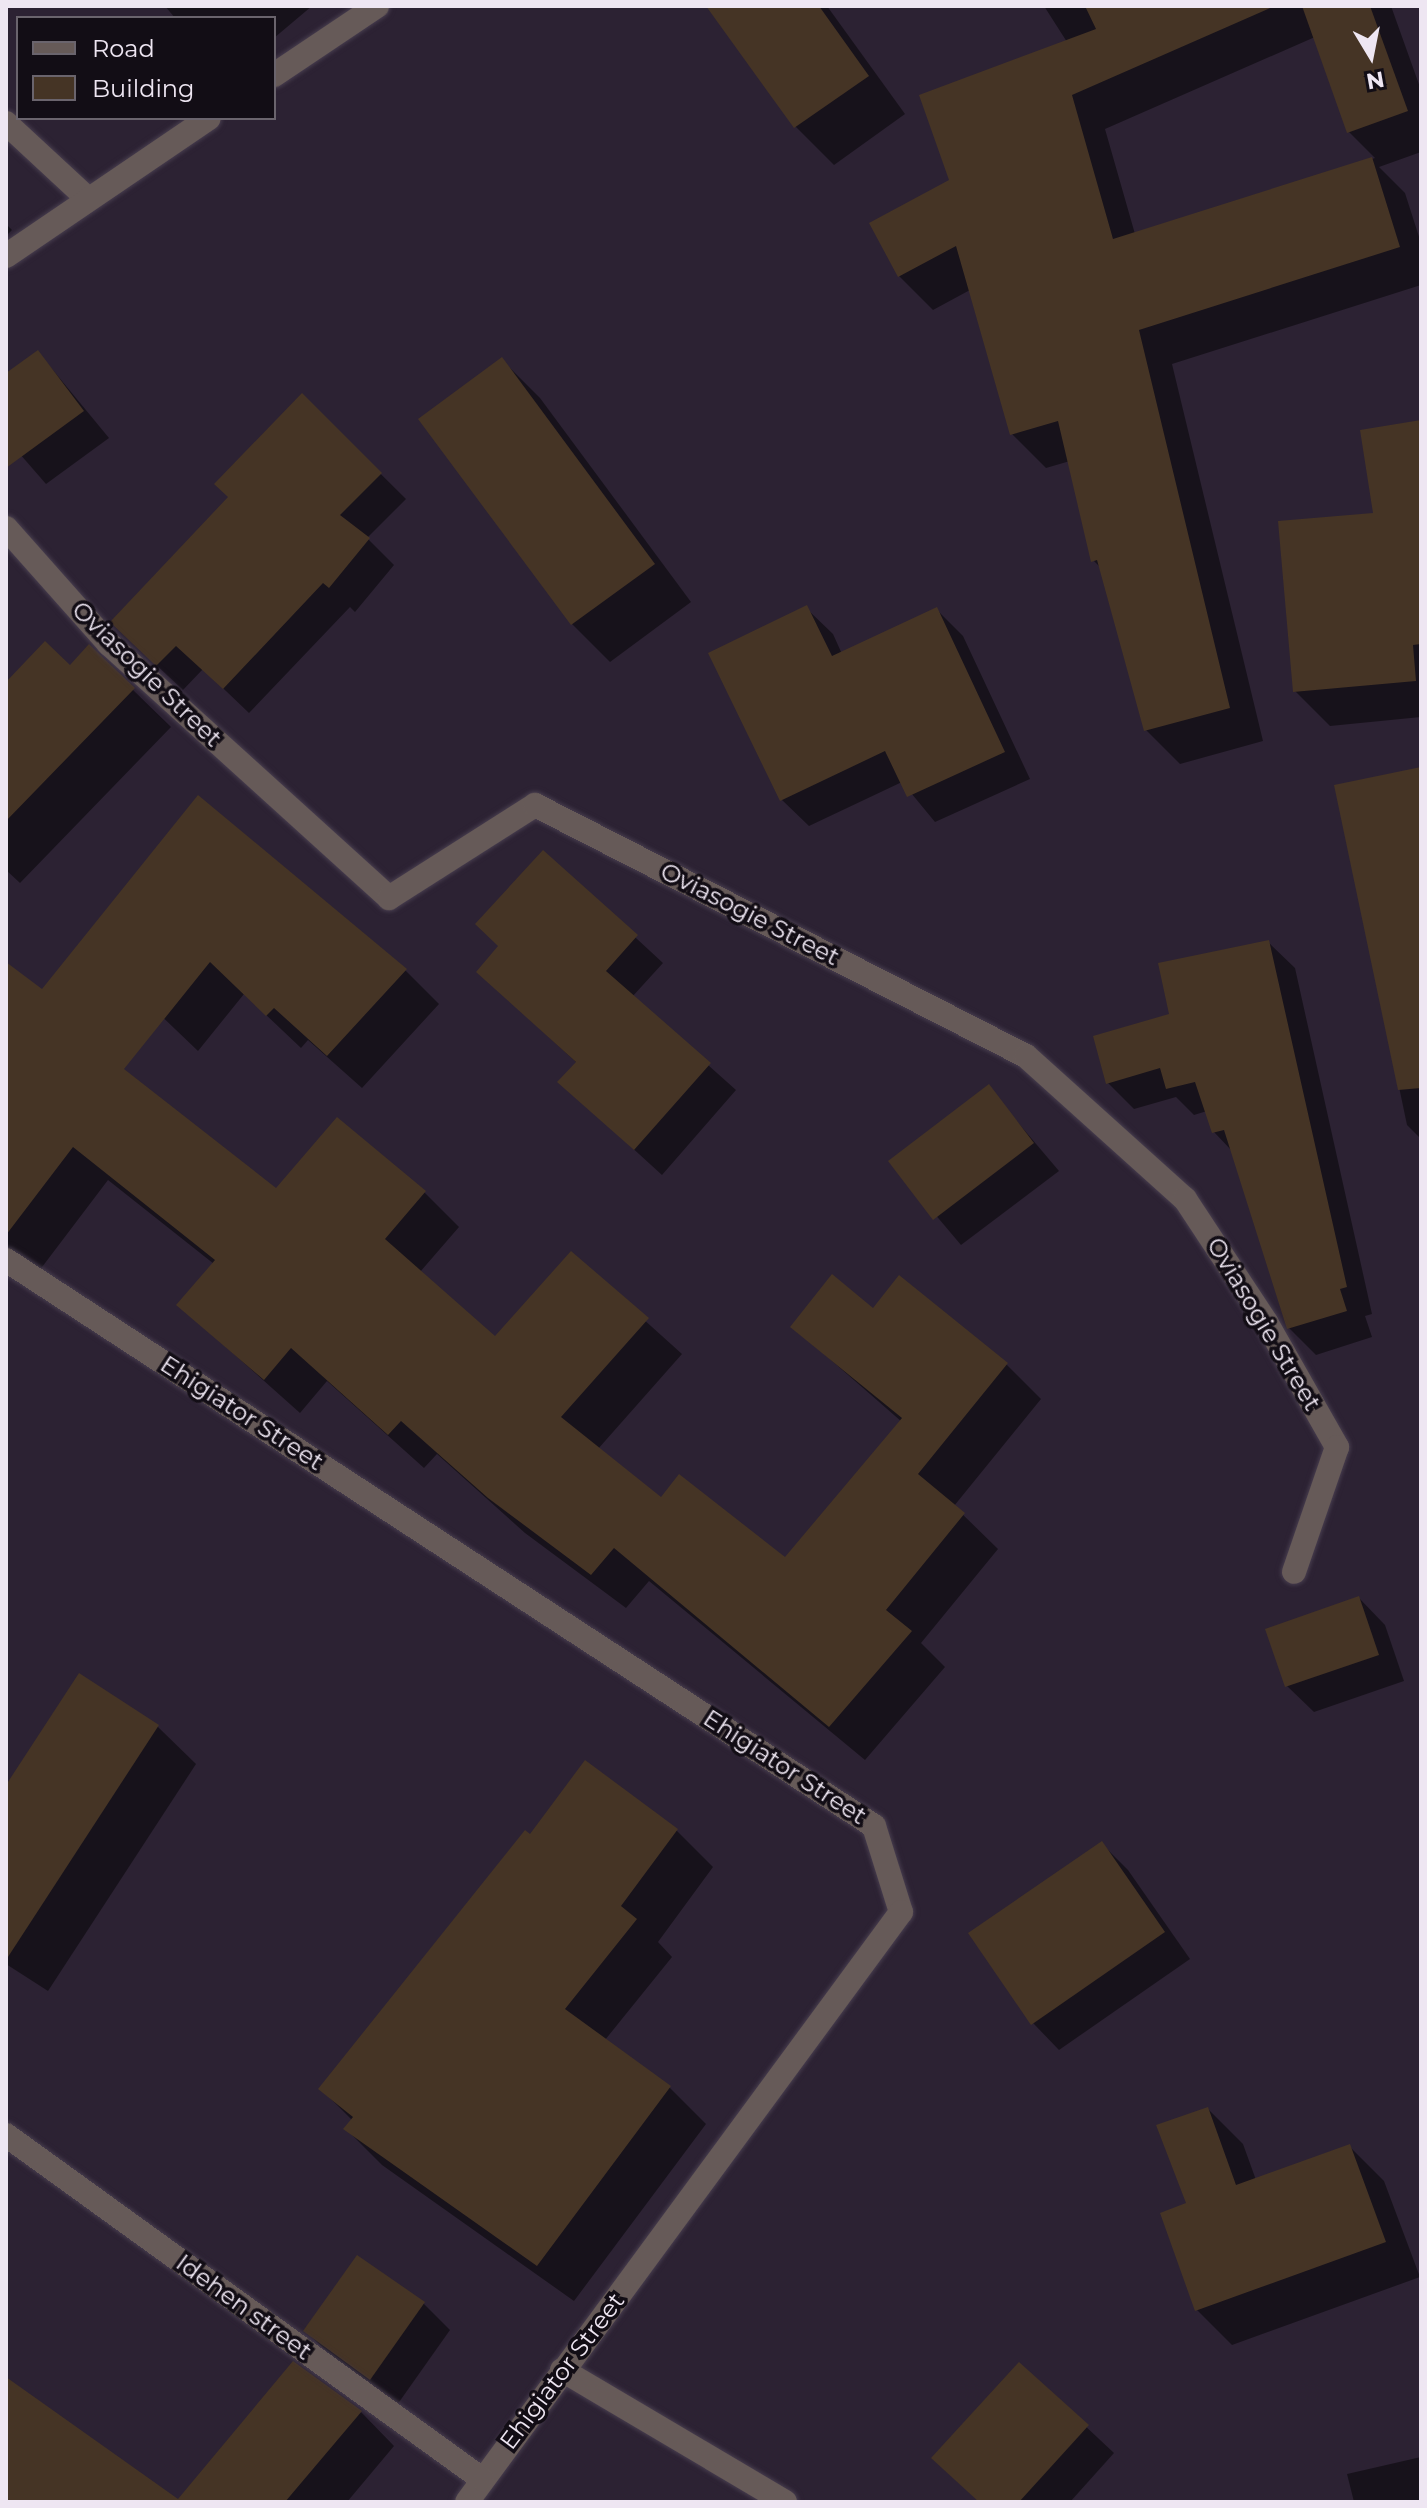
<!DOCTYPE html>
<style>
body{margin:0}
#map{position:relative;width:1427px;height:2508px;overflow:hidden;background:#2c2233;font-family:Montserrat,sans-serif}
div>[style]{position:absolute}
.shadow>*{inset:0;background:#0007}
.building>*{inset:0;background:#453425}
.roads{filter:drop-shadow(0 0 2px #473d4e) drop-shadow(0 0 2px #473d4e)}
.street>*{height:24px;margin:-12px;padding:0 12px;transform-origin:12px;border-radius:12px;background:#665a58}
span{translate:-50% -50%;white-space:nowrap;text-align:center;line-height:1.15;-webkit-text-stroke:7px #120d15;paint-order:stroke}
.street-label{font-size:24px;color:#eee6f2}
.frame{position:absolute;inset:0;border:8px solid #eee6f2;pointer-events:none}
.legend{position:absolute;left:16px;top:16px;width:260px;height:104px;box-sizing:border-box;background:#120d15;border:2px solid #6a646d;margin:0;padding:10px 14px;list-style:none;font-size:24px;color:#eee6f2}
.legend li{display:flex;align-items:center;gap:16px;height:40px}
.legend b{width:40px;border:2px solid #6a646d}
.north{position:absolute;left:1331px;top:16px;width:80px;height:80px;-webkit-text-stroke:6px #120d15;paint-order:stroke;rotate:170deg;font-size:22px;font-weight:700;line-height:32px;text-align:center;color:#eee6f2}
.north::after{content:'';display:block;margin:auto;width:28px;height:36px;background:#eee6f2;clip-path:polygon(50% 0,100% 100%,50% 72%,0 100%)}
</style>
<div id="map">
<div class="shadow">
<div style="clip-path:polygon(165px 6px,312px 6px,274px 38px,274px 18px,175px 18px)"></div>
<div style="clip-path:polygon(708px 6px,827px 6px,905px 114px,834px 165px,796px 127px)"></div>
<div style="clip-path:polygon(evenodd,1044px 6px,1391px 6px,1421px 90px,1421px 152px,1379px 167px,1405px 193px,1421px 243px,1421px 285px,1172px 364px,1263px 741px,1180px 764px,1146px 730px,1102px 569px,1093px 560px,1070px 461px,1046px 468px,1012px 434px,970px 290px,933px 310px,899px 276px,951px 181px,1067px 42px,1044px 6px,1315px 37px,1349px 132px,1375px 158px,1135px 234px,1105px 129px,1315px 37px)"></div>
<div style="clip-path:polygon(6px 224px,12px 230px,6px 236px)"></div>
<div style="clip-path:polygon(38px 352px,109px 438px,46px 484px,6px 438px,6px 376px)"></div>
<div style="clip-path:polygon(502px 360px,540px 398px,691px 602px,610px 662px,572px 624px,421px 420px)"></div>
<div style="clip-path:polygon(302px 396px,406px 499px,367px 538px,394px 565px,355px 612px,350px 607px,249px 713px,203px 669px,183px 690px,138px 648px,230px 497px)"></div>
<div style="clip-path:polygon(1421px 422px,1421px 717px,1330px 726px,1295px 691px)"></div>
<div style="clip-path:polygon(806px 608px,833px 634px,842px 654px,936px 609px,963px 636px,1030px 779px,935px 822px,902px 782px,809px 826px,782px 800px,711px 653px)"></div>
<div style="clip-path:polygon(89px 647px,171px 727px,20px 883px,6px 870px,6px 685px,70px 668px)"></div>
<div style="clip-path:polygon(1421px 770px,1421px 1139px,1407px 1125px,1336px 786px)"></div>
<div style="clip-path:polygon(543px 852px,663px 963px,632px 997px,736px 1090px,662px 1175px,560px 1082px,577px 1063px,478px 972px,500px 947px)"></div>
<div style="clip-path:polygon(83px 941px,405px 970px,439px 1004px,362px 1088px,308px 1040px,301px 1048px,244px 994px,198px 1051px)"></div>
<div style="clip-path:polygon(1268px 942px,1295px 968px,1372px 1314px,1365px 1316px,1372px 1337px,1316px 1355px,1289px 1328px,1232px 1151px,1214px 1132px,1207px 1111px,1194px 1115px,1176px 1097px,1134px 1109px,1108px 1083px,1171px 1016px)"></div>
<div style="clip-path:polygon(6px 985px,276px 1191px,424px 1192px,459px 1227px,420px 1272px,495px 1339px,571px 1254px,682px 1354px,598px 1449px,662px 1500px,785px 1559px,902px 1422px,792px 1326px,873px 1310px,1006px 1364px,1041px 1399px,954px 1506px,998px 1549px,921px 1643px,945px 1667px,865px 1760px,649px 1581px,626px 1608px,525px 1533px,437px 1454px,424px 1468px,327px 1381px,300px 1413px,179px 1305px,214px 1264px,108px 1180px,33px 1279px,6px 1259px)"></div>
<div style="clip-path:polygon(988px 1087px,1059px 1171px,961px 1245px,890px 1161px)"></div>
<div style="clip-path:polygon(1359px 1598px,1385px 1625px,1404px 1681px,1314px 1712px,1287px 1686px)"></div>
<div style="clip-path:polygon(79px 1676px,158px 1727px,196px 1764px,48px 1991px,6px 1964px,6px 1789px)"></div>
<div style="clip-path:polygon(585px 1763px,677px 1831px,713px 1867px,658px 1942px,672px 1957px,605px 2040px,670px 2088px,706px 2124px,574px 2301px,382px 2165px,346px 2129px,352px 2120px,320px 2088px,531px 1836px)"></div>
<div style="clip-path:polygon(1102px 1844px,1128px 1870px,1190px 1959px,1059px 2050px,1033px 2023px)"></div>
<div style="clip-path:polygon(1208px 2109px,1243px 2144px,1256px 2180px,1349px 2146px,1384px 2181px,1420px 2277px,1232px 2345px,1197px 2310px,1188px 2205px)"></div>
<div style="clip-path:polygon(423px 2303px,450px 2330px,397px 2405px,332px 2357px,306px 2331px)"></div>
<div style="clip-path:polygon(1019px 2364px,1114px 2453px,1070px 2502px,979px 2502px)"></div>
<div style="clip-path:polygon(6px 2385px,179px 2501px,361px 2412px,394px 2446px,347px 2502px,6px 2502px)"></div>
<div style="clip-path:polygon(1421px 2457px,1421px 2502px,1354px 2502px,1347px 2474px)"></div>
</div>
<div class="building">
<div style="clip-path:polygon(706px 6px,819px 6px,869px 76px,794px 128px)"></div>
<div style="clip-path:polygon(1085px 6px,1275px 6px,1072px 95px,1113px 239px,1372px 157px,1400px 247px,1139px 330px,1230px 708px,1144px 731px,1097px 560px,1091px 562px,1058px 421px,1010px 435px,956px 246px,898px 277px,869px 223px,949px 180px,919px 95px,1096px 29px)"></div>
<div style="clip-path:polygon(1302px 6px,1370px 6px,1408px 111px,1347px 133px)"></div>
<div style="clip-path:polygon(38px 350px,84px 411px,6px 468px,6px 373px)"></div>
<div style="clip-path:polygon(502px 357px,655px 564px,571px 625px,418px 419px)"></div>
<div style="clip-path:polygon(302px 393px,382px 473px,340px 515px,370px 538px,329px 588px,323px 583px,223px 689px,176px 646px,156px 666px,110px 622px,228px 497px,214px 484px)"></div>
<div style="clip-path:polygon(1421px 420px,1421px 644px,1413px 645px,1416px 681px,1293px 692px,1278px 521px,1373px 513px,1360px 430px)"></div>
<div style="clip-path:polygon(807px 605px,832px 656px,937px 607px,1005px 752px,907px 797px,885px 751px,780px 801px,708px 653px)"></div>
<div style="clip-path:polygon(45px 641px,70px 665px,89px 644px,135px 688px,6px 821px,6px 682px)"></div>
<div style="clip-path:polygon(1421px 767px,1421px 1088px,1398px 1090px,1334px 785px)"></div>
<div style="clip-path:polygon(198px 795px,407px 969px,327px 1056px,274px 1008px,266px 1016px,210px 962px,124px 1069px,276px 1188px,337px 1117px,426px 1191px,385px 1239px,495px 1336px,571px 1251px,649px 1318px,561px 1417px,661px 1497px,679px 1474px,785px 1557px,902px 1418px,790px 1327px,832px 1274px,873px 1308px,899px 1275px,1008px 1363px,918px 1474px,965px 1513px,886px 1610px,912px 1631px,829px 1727px,614px 1548px,591px 1575px,488px 1498px,401px 1421px,388px 1435px,291px 1348px,264px 1380px,176px 1305px,215px 1260px,73px 1147px,6px 1235px,6px 962px,42px 989px)"></div>
<div style="clip-path:polygon(543px 850px,638px 935px,606px 971px,711px 1063px,634px 1150px,557px 1082px,576px 1062px,476px 972px,498px 946px,475px 924px)"></div>
<div style="clip-path:polygon(1269px 940px,1347px 1287px,1340px 1289px,1347px 1311px,1287px 1329px,1224px 1130px,1212px 1133px,1195px 1082px,1166px 1089px,1160px 1068px,1106px 1084px,1093px 1036px,1169px 1014px,1158px 963px)"></div>
<div style="clip-path:polygon(989px 1084px,1034px 1143px,933px 1220px,888px 1161px)"></div>
<div style="clip-path:polygon(1359px 1596px,1379px 1655px,1285px 1687px,1265px 1629px)"></div>
<div style="clip-path:polygon(79px 1673px,159px 1725px,6px 1960px,6px 1785px)"></div>
<div style="clip-path:polygon(585px 1760px,678px 1829px,621px 1906px,637px 1919px,565px 2009px,671px 2086px,537px 2266px,343px 2129px,353px 2117px,318px 2089px,525px 1830px,530px 1834px)"></div>
<div style="clip-path:polygon(1102px 1841px,1165px 1932px,1031px 2025px,968px 1933px)"></div>
<div style="clip-path:polygon(1208px 2107px,1236px 2185px,1350px 2144px,1386px 2242px,1195px 2311px,1160px 2213px,1186px 2203px,1156px 2125px)"></div>
<div style="clip-path:polygon(357px 2255px,425px 2302px,370px 2380px,303px 2331px)"></div>
<div style="clip-path:polygon(293px 2361px,362px 2411px,285px 2502px,6px 2502px,6px 2377px,178px 2499px)"></div>
<div style="clip-path:polygon(1019px 2362px,1089px 2425px,1019px 2502px,979px 2502px,931px 2458px)"></div>
</div>
<div class="roads">
<div class="street">
<div style="left:274px;top:75px;width:124px;rotate:-33.8deg"></div>
<div style="left:6px;top:123px;width:112px;rotate:42.8deg"></div>
<div style="left:6px;top:256px;width:245px;rotate:-34.2deg"></div>
<div style="left:6px;top:528px;width:155px;rotate:48.4deg"></div>
<div style="left:109px;top:644px;width:378px;rotate:42.2deg"></div>
<div style="left:389px;top:898px;width:173px;rotate:-32.5deg"></div>
<div style="left:535px;top:805px;width:551px;rotate:27.08deg"></div>
<div style="left:1026px;top:1056px;width:214px;rotate:42deg"></div>
<div style="left:1185px;top:1199px;width:147px;rotate:56.6deg"></div>
<div style="left:1266px;top:1322px;width:144px;rotate:60.4deg"></div>
<div style="left:1337px;top:1447px;width:132px;rotate:109deg"></div>
<div style="left:6px;top:1260px;width:1036px;rotate:33.11deg"></div>
<div style="left:874px;top:1826px;width:90px;rotate:72.6deg"></div>
<div style="left:901px;top:1912px;width:732px;rotate:126.34deg"></div>
<div style="left:6px;top:2135px;width:587px;rotate:35.86deg"></div>
<div style="left:562px;top:2370px;width:259px;rotate:30.6deg"></div>
</div>
</div>
<div class="street-label">
<span style="left:147px;top:674px;rotate:44deg">Oviasogie Street</span>
<span style="left:750px;top:914px;rotate:27deg">Oviasogie Street</span>
<span style="left:1264px;top:1324px;rotate:59deg">Oviasogie Street</span>
<span style="left:242px;top:1413px;rotate:33deg">Ehigiator Street</span>
<span style="left:785px;top:1767px;rotate:33deg">Ehigiator Street</span>
<span style="left:244px;top:2307px;rotate:36deg">Idehen street</span>
<span style="left:562px;top:2371px;rotate:-53deg">Ehigiator Street</span>
</div>
<div class="frame"></div>
<ul class="legend">
<li><b style="height:10px;background:#665a58"></b>Road</li>
<li><b style="height:22px;background:#453425"></b>Building</li>
</ul>
<div class="north">N</div>
</div>
